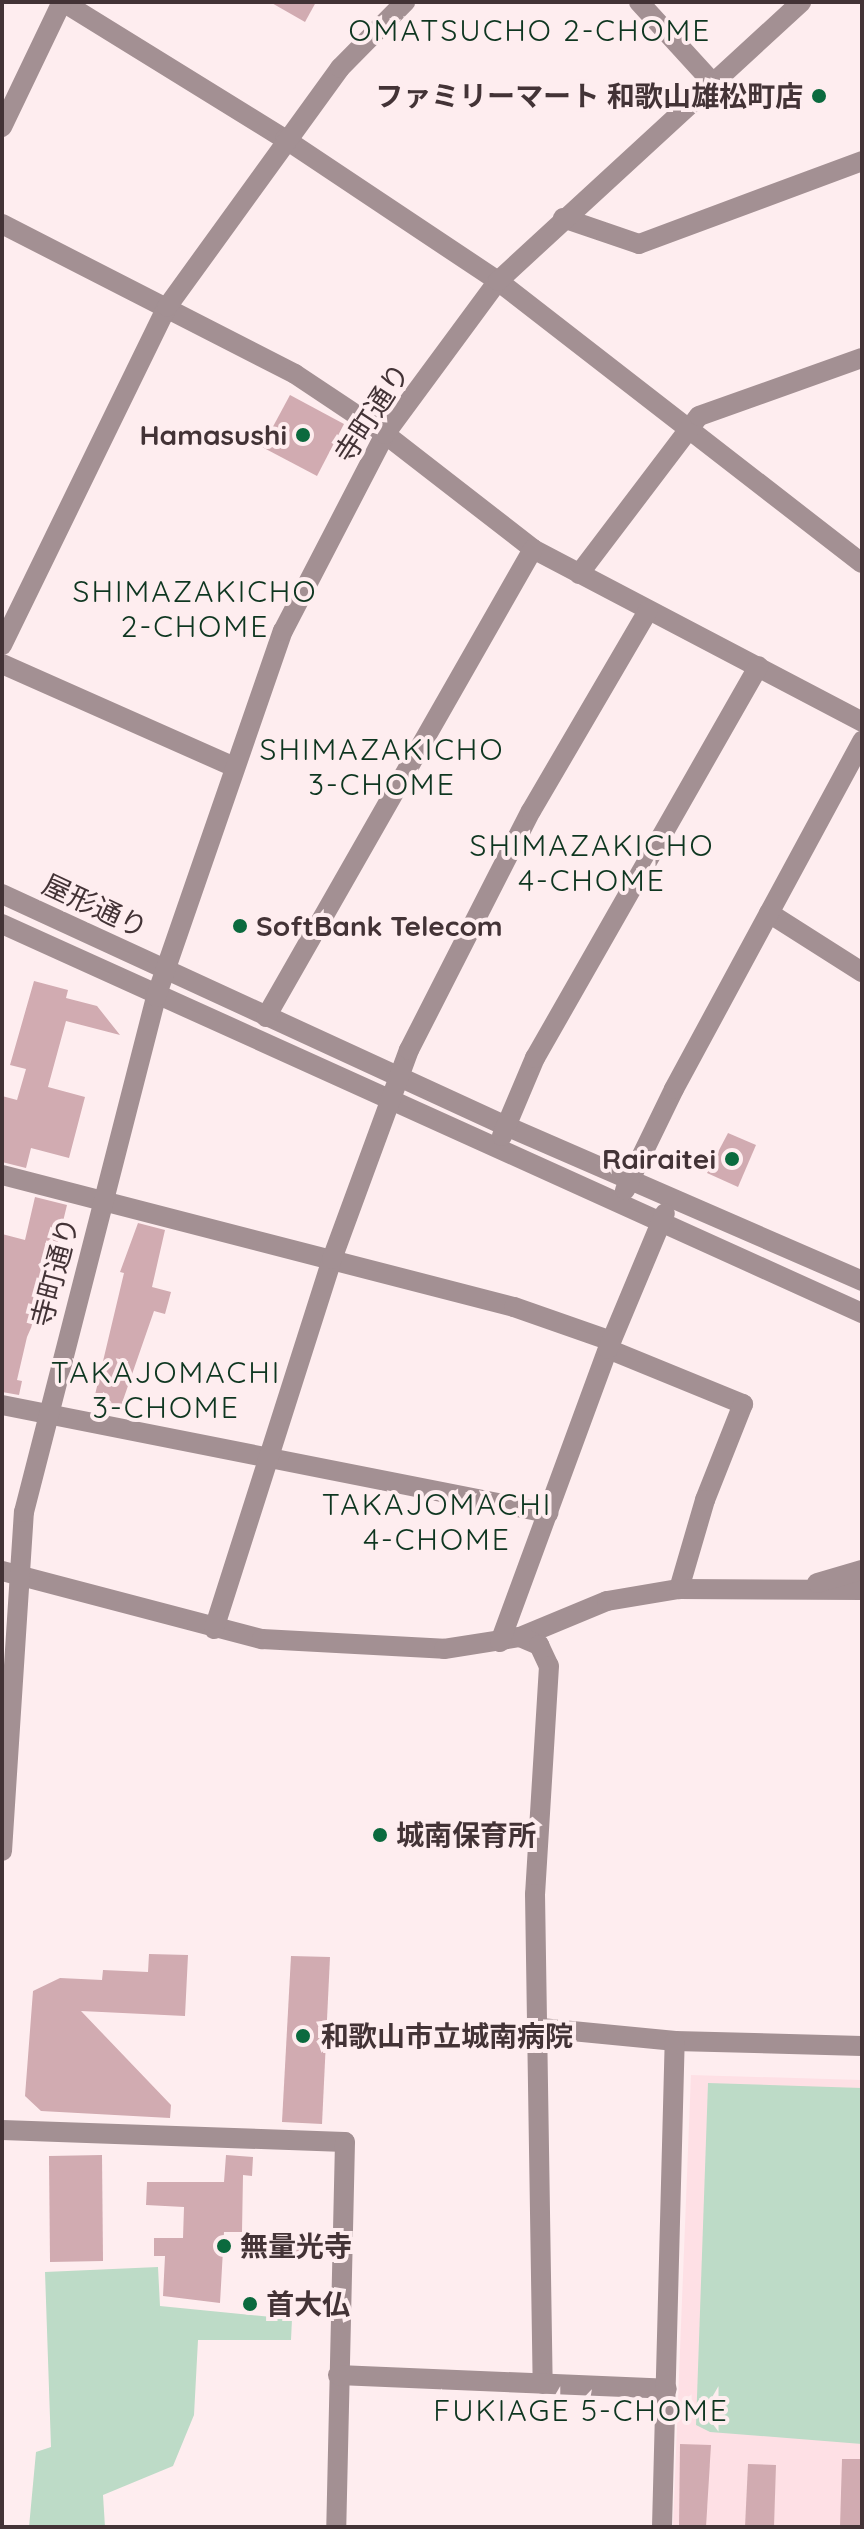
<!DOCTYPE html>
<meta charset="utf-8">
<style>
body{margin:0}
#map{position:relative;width:864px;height:2529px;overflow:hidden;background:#feedef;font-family:Quicksand,"Noto Sans JP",sans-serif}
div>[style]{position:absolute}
.built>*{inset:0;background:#fee0e5}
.green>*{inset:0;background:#bddbc7}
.building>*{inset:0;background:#d1abb1}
.minor>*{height:20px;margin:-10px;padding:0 10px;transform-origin:10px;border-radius:10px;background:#a39093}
.dots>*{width:22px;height:22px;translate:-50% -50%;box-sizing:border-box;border:4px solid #feedef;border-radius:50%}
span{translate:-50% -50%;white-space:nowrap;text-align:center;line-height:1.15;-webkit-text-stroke:8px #feedef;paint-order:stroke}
.poi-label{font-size:28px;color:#433336;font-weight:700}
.right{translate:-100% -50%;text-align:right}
.left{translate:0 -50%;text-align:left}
.street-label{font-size:28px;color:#433336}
.neighbourhood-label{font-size:30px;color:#0e3620;letter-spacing:2px}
.frame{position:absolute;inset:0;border:4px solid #433336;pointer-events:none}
</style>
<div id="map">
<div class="built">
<div style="clip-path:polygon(691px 2075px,862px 2080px,862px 2527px,673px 2527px)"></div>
</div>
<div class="green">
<div style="clip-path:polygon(708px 2083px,862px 2088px,862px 2444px,710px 2432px,696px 2425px)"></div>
<div style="clip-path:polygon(158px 2267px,160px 2306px,292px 2319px,291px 2340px,198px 2340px,194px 2415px,173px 2466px,103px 2495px,105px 2527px,29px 2527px,36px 2452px,51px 2447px,45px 2272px)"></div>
</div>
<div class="building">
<div style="clip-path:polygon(270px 2px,316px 2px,305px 22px)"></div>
<div style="clip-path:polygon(290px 395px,344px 424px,317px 476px,262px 447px)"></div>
<div style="clip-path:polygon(34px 981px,68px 990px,66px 998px,97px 1006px,120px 1035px,66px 1021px,48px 1087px,85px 1097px,69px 1158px,31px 1148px,26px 1168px,2px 1162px,2px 1096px,17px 1100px,26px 1069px,10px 1065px)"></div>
<div style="clip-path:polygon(728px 1133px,756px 1145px,738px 1187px,707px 1173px)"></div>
<div style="clip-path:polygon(35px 1197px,67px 1205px,45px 1296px,27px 1337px,17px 1380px,22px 1381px,19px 1395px,2px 1392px,2px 1234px,25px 1240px)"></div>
<div style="clip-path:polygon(138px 1223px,165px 1230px,152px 1287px,171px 1292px,165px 1314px,154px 1311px,121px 1406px,94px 1399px,124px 1273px,120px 1272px)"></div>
<div style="clip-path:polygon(149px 1954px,188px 1955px,185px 2016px,81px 2011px,171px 2105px,170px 2118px,41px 2111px,25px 2096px,33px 1991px,60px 1978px,102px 1980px,103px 1970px,148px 1972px)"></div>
<div style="clip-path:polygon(291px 1956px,330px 1957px,322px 2124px,282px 2122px)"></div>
<div style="clip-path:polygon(102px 2155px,103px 2261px,50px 2262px,49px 2156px)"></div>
<div style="clip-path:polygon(226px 2155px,253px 2157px,252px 2176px,243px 2175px,242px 2232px,224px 2232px,220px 2303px,163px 2296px,165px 2256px,154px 2256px,154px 2238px,183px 2238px,184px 2207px,146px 2205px,147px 2182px,224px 2182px)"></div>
<div style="clip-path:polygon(290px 2239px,308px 2241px,307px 2256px,289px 2255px)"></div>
<div style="clip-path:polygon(680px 2444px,711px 2445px,706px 2527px,679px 2527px)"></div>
<div style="clip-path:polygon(842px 2459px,862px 2459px,862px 2527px,840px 2527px)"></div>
<div style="clip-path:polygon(748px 2464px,776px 2465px,774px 2527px,745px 2527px)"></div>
</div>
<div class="minor">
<div style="left:63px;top:2px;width:261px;rotate:31.7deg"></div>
<div style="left:285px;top:139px;width:256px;rotate:33.7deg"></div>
<div style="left:498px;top:281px;width:460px;rotate:37.8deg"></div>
<div style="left:639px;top:2px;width:108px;rotate:47.6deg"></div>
<div style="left:2px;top:127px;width:139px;rotate:-64.4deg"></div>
<div style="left:563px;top:218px;width:80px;rotate:18.9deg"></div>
<div style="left:639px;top:244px;width:238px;rotate:-20.4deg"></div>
<div style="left:2px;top:224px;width:329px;rotate:27.1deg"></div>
<div style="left:295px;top:374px;width:108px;rotate:33.7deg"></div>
<div style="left:385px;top:434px;width:187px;rotate:37.8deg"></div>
<div style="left:533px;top:549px;width:372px;rotate:27.7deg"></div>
<div style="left:579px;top:574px;width:198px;rotate:-52.8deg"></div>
<div style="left:699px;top:416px;width:173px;rotate:-19.6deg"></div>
<div style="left:2px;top:645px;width:376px;rotate:-64deg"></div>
<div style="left:167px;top:307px;width:295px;rotate:-54.1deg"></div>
<div style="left:340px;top:68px;width:93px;rotate:-45.4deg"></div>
<div style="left:2px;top:664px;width:252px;rotate:23.9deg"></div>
<div style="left:2px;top:894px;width:555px;rotate:24.72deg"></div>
<div style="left:506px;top:1126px;width:388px;rotate:23.5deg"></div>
<div style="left:769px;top:913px;width:110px;rotate:32.4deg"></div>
<div style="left:2px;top:924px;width:944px;rotate:24.34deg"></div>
<div style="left:266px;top:1017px;width:539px;rotate:-60.29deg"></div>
<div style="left:502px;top:1136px;width:85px;rotate:-67.1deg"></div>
<div style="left:535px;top:1058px;width:451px;rotate:-60.3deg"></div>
<div style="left:2px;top:1175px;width:529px;rotate:14.46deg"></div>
<div style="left:514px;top:1307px;width:103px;rotate:19.3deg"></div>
<div style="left:625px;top:1190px;width:112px;rotate:-64.1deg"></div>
<div style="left:674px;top:1089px;width:396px;rotate:-61.6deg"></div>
<div style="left:608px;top:1349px;width:146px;rotate:22.2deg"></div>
<div style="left:743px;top:1404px;width:103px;rotate:111.6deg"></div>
<div style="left:705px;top:1500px;width:93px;rotate:106.3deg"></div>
<div style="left:2px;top:1405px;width:557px;rotate:11.19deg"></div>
<div style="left:2px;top:1571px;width:269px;rotate:14.7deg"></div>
<div style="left:262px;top:1639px;width:182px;rotate:3.1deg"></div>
<div style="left:444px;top:1649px;width:77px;rotate:-9deg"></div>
<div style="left:520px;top:1637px;width:94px;rotate:-22.5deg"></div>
<div style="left:607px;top:1601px;width:73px;rotate:-9.5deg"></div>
<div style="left:679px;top:1589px;width:183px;rotate:0.3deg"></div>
<div style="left:817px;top:1583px;width:47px;rotate:-16.1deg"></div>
<div style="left:214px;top:1629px;width:388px;rotate:-72.3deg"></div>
<div style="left:332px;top:1259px;width:223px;rotate:-69.8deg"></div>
<div style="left:409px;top:1050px;width:268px;rotate:-63deg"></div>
<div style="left:531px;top:811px;width:232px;rotate:-59.7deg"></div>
<div style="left:520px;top:1637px;width:21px;rotate:23deg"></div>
<div style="left:539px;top:1645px;width:23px;rotate:65deg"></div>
<div style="left:549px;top:1666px;width:228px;rotate:93.5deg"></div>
<div style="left:535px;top:1894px;width:490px;rotate:89.1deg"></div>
<div style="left:500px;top:1642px;width:312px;rotate:-69.8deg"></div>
<div style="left:608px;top:1349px;width:147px;rotate:-67.3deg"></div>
<div style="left:2px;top:1851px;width:340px;rotate:-86.3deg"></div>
<div style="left:24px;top:1512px;width:532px;rotate:-75.62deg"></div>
<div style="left:156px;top:997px;width:387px;rotate:-70.9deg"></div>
<div style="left:283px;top:631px;width:222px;rotate:-62.6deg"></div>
<div style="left:385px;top:434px;width:190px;rotate:-53.6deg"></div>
<div style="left:498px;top:281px;width:412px;rotate:-42.6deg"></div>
<div style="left:541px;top:2028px;width:135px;rotate:5.5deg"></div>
<div style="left:675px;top:2041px;width:187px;rotate:1.5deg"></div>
<div style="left:2px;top:2130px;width:343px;rotate:2deg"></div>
<div style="left:345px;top:2142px;width:385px;rotate:91.3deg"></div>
<div style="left:338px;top:2375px;width:329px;rotate:2.4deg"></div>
<div style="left:662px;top:2527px;width:486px;rotate:-88.5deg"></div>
</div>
<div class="dots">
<div style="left:819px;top:96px;background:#0b6a3e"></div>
<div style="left:303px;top:435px;background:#0b6a3e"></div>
<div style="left:240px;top:926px;background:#0b6a3e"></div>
<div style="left:732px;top:1159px;background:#0b6a3e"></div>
<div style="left:380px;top:1835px;background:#0b6a3e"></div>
<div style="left:303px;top:2036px;background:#0b6a3e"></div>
<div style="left:224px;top:2246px;background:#0b6a3e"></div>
<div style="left:250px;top:2304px;background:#0b6a3e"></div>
</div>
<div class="poi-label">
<span class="right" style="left:803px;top:96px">ファミリーマート 和歌山雄松町店</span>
<span class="right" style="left:287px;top:435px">Hamasushi</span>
<span class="left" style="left:256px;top:926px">SoftBank Telecom</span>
<span class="right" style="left:716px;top:1159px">Rairaitei</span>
<span class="left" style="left:396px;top:1835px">城南保育所</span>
<span class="left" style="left:321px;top:2036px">和歌山市立城南病院</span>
<span class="left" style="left:240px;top:2246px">無量光寺</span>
<span class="left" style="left:266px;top:2304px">首大仏</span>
</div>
<div class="street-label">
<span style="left:372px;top:413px;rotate:-57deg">寺町通り</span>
<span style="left:95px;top:906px;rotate:25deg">屋形通り</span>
<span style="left:55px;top:1272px;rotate:-75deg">寺町通り</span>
</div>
<div class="neighbourhood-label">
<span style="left:530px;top:30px">OMATSUCHO 2-CHOME</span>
<span style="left:195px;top:608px">SHIMAZAKICHO<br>2-CHOME</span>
<span style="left:382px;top:766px">SHIMAZAKICHO<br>3-CHOME</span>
<span style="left:592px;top:862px">SHIMAZAKICHO<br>4-CHOME</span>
<span style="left:166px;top:1389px">TAKAJOMACHI<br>3-CHOME</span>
<span style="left:437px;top:1521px">TAKAJOMACHI<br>4-CHOME</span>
<span style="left:581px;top:2410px">FUKIAGE 5-CHOME</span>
</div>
<div class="frame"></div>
</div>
